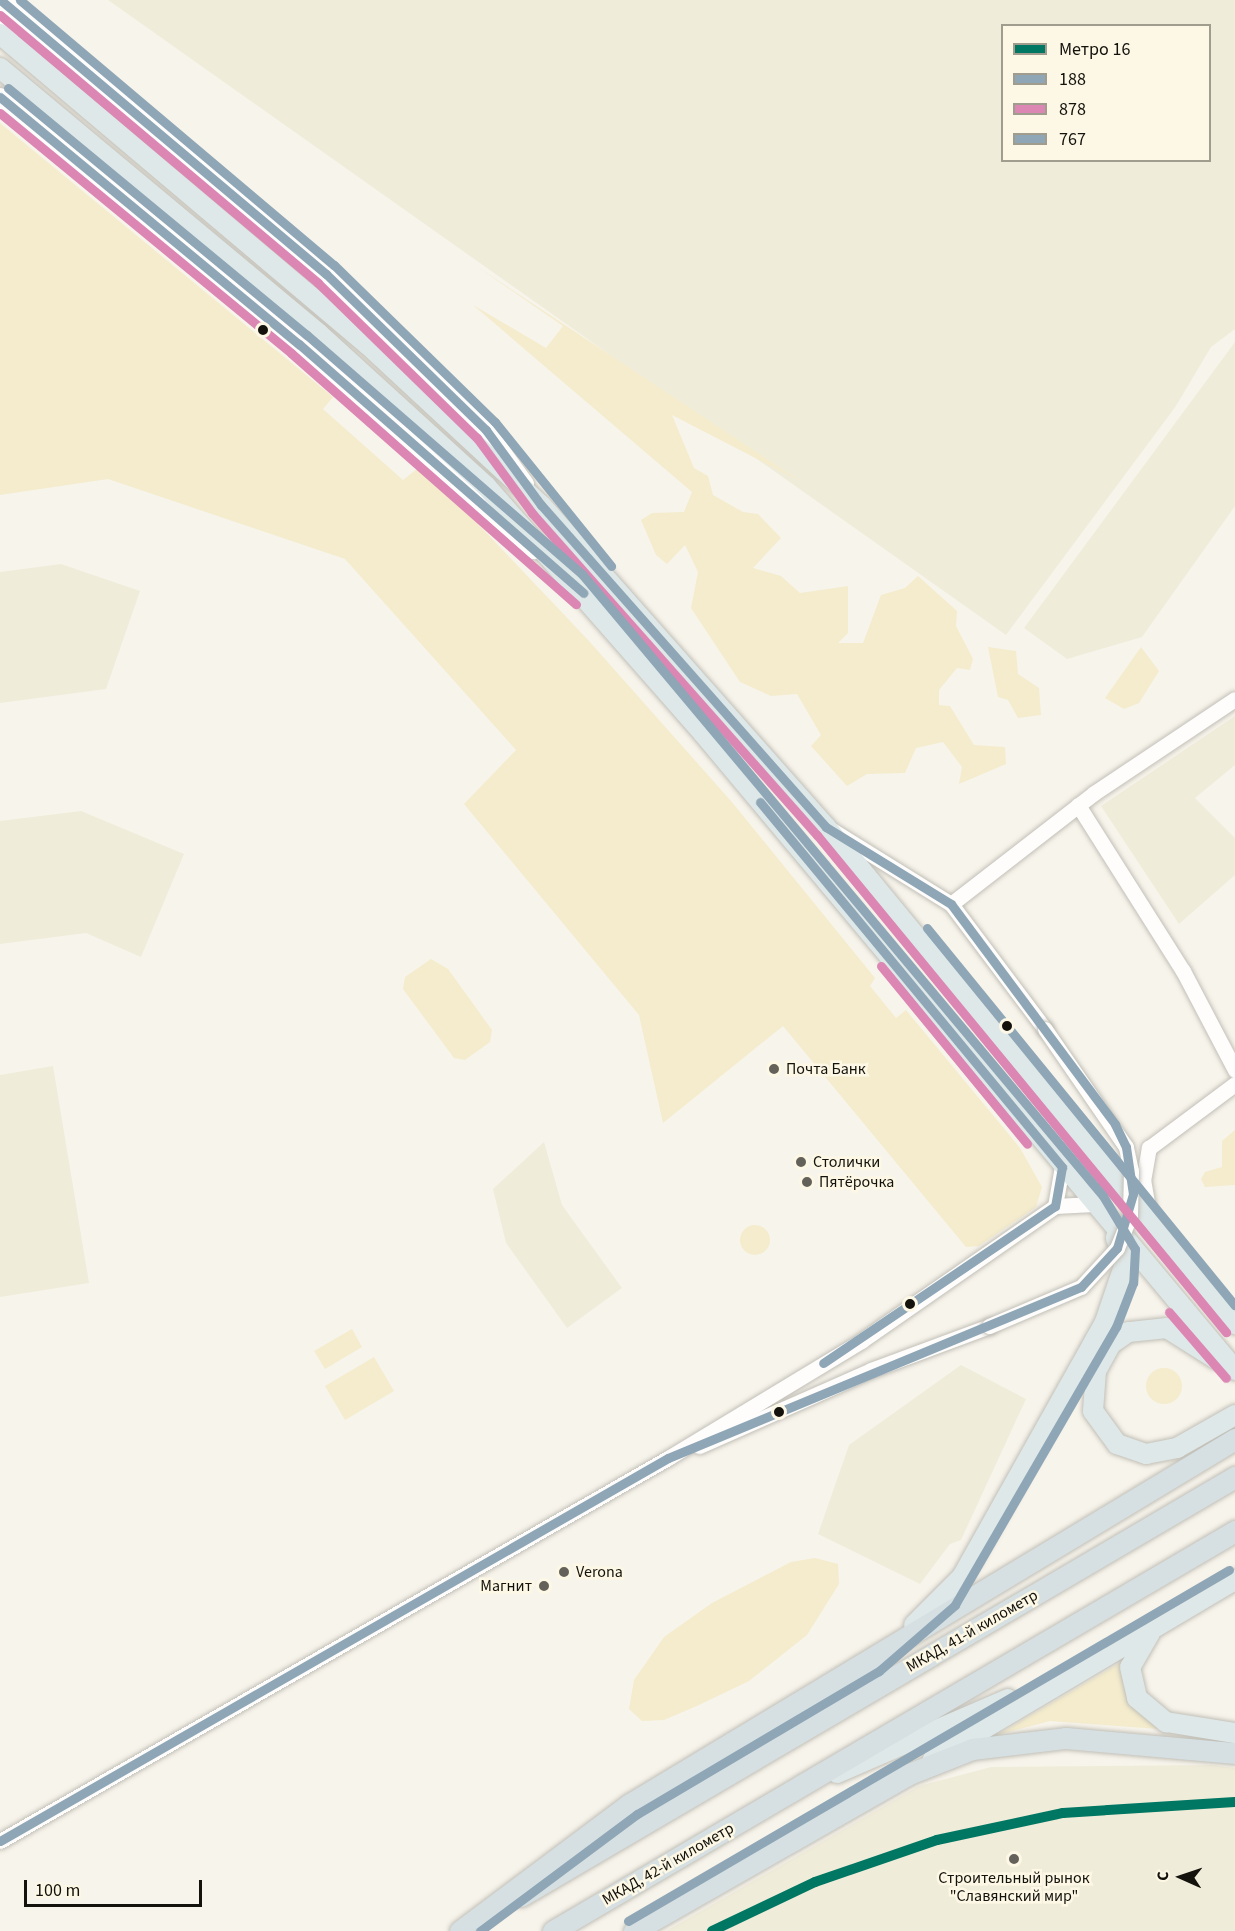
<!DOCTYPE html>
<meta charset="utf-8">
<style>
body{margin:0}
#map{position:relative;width:1235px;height:1931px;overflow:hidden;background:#f7f4eb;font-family:"Source Sans 3",sans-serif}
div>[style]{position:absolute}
.built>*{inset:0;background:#f0ecda}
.green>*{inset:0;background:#f4eccd}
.round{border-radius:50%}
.roads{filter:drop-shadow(0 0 2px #c1bfb7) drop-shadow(0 0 2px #c1bfb7)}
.tertiary>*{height:15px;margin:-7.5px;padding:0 7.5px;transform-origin:7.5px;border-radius:7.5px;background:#fefdfc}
.secondary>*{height:18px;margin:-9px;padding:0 9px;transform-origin:9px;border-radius:9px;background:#fefdfc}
.primary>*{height:20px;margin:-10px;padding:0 10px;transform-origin:10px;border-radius:10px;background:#dfe8e8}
.trunk>*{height:21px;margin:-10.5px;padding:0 10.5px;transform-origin:10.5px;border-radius:10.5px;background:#d6e0e2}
.bridges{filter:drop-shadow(0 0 2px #c1bfb7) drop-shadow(0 0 2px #c1bfb7)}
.tertiary-bridge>*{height:15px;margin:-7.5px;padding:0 7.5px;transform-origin:7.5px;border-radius:7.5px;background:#fefdfc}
.bus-1>*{height:9px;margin:-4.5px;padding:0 4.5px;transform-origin:4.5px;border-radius:4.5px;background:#8ea6b6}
.bus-2>*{height:9px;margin:-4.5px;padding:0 4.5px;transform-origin:4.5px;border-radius:4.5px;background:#dc86b4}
.bus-3>*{height:9px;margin:-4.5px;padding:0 4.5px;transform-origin:4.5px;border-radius:4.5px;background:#8ea6b6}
.metro-1>*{height:10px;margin:-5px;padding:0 5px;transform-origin:5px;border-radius:5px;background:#007763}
.dots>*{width:16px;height:16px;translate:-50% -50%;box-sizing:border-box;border:3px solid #fdf8e5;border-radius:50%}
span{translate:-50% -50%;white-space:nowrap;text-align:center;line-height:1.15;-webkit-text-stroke:5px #fdf8e5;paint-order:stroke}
.poi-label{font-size:16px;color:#14120c}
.left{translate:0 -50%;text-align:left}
.right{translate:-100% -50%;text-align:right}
.street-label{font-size:16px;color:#14120c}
.legend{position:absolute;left:1001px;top:24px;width:210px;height:138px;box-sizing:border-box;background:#fdf8e5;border:2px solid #a09c8e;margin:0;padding:8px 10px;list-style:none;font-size:18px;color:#14120c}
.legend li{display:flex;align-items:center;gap:12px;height:30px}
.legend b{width:30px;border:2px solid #a09c8e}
.north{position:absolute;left:1151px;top:1847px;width:60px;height:60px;-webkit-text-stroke:4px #fdf8e5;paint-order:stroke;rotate:273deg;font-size:16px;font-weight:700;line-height:24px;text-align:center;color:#14120c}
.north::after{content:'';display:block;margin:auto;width:21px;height:27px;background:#14120c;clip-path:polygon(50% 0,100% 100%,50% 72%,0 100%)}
.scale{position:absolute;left:24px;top:1880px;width:178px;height:27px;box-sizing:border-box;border:3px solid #14120c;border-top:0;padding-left:8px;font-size:18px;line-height:21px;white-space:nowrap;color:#14120c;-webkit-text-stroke:4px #fdf8e5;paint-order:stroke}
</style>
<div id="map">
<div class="built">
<div style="clip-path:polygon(evenodd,108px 0,1235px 0,1235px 329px,1211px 347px,1176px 406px,1006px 635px,108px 0,1002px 26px,1210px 26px,1210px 160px,1002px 160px,1002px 26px)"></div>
<div style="clip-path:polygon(1235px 342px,1235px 506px,1142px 637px,1067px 659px,1024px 628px)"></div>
<div style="clip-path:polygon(61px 564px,140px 591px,106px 689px,0 703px,0 572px)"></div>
<div style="clip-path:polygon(1235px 716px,1235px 765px,1195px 798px,1235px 838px,1235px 875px,1179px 924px,1101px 806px)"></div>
<div style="clip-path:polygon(81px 811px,184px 854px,141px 957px,86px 933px,0 944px,0 821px)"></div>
<div style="clip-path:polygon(53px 1066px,89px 1283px,0 1297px,0 1075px)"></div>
<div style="clip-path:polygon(544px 1142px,562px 1205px,622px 1288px,567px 1328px,506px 1243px,493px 1189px)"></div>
<div style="clip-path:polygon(961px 1365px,1026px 1399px,961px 1540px,950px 1544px,920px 1584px,818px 1534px,849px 1445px)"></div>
<div style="clip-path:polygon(1212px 1765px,1235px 1768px,1235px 1931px,666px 1931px,919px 1786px,991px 1767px)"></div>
</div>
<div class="green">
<div style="clip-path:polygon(0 123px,333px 397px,323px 409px,403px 480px,417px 469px,442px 486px,589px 641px,731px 801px,875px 978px,870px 986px,896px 1018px,906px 1010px,1020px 1148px,1042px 1187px,1036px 1207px,979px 1246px,966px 1247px,783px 1026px,663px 1123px,639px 1015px,464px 804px,516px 750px,345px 559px,108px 479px,0 495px)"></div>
<div style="clip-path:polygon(476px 266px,800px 481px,672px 415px,694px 468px,708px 476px,713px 495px,743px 512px,758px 514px,781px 538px,753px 568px,781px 576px,800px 593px,848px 586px,848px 633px,838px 643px,863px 643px,881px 595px,905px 588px,918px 576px,957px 611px,956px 626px,973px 659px,970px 670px,957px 668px,939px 690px,939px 705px,950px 706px,974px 745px,1005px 747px,1006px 764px,959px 784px,962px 767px,943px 742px,916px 748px,905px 773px,867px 774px,847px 786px,811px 746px,821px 735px,797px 694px,771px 696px,740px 682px,691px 608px,698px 572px,685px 545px,667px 564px,656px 555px,641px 520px,652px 513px,684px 512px,692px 492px,473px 305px,546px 348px,563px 326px)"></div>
<div style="clip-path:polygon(988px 647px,1016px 651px,1018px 674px,1039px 688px,1041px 715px,1018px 718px,1008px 700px,998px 697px)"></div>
<div style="clip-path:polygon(1141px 647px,1159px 671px,1139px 703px,1124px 709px,1105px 698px)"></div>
<div style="clip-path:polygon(431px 959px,448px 969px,492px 1030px,490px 1042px,465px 1060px,454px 1058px,403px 989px,405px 977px)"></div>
<div style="clip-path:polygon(1235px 1130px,1235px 1185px,1205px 1187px,1201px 1179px,1205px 1172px,1222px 1167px,1222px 1141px)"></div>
<div class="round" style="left:740px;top:1225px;width:30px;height:30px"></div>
<div style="clip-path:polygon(352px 1329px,362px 1347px,325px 1369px,314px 1351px)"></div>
<div style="clip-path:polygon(374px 1357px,394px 1391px,345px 1420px,325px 1386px)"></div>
<div class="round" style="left:1146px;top:1368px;width:36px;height:36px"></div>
<div style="clip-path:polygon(815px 1558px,838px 1564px,839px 1584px,807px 1635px,749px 1681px,699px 1705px,664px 1720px,642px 1721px,629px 1709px,634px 1680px,664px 1637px,712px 1603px,791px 1562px)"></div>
<div style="clip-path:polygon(1123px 1661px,1123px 1685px,1133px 1704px,1153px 1724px,1172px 1730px,1050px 1721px,997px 1735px)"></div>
</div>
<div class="roads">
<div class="tertiary">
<div style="left:1078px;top:805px;width:196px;rotate:57.7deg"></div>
<div style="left:1183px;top:971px;width:112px;rotate:62.3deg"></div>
<div style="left:832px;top:830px;width:140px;rotate:31.9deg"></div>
<div style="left:951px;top:904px;width:156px;rotate:53.1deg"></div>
<div style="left:951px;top:904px;width:181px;rotate:-37.8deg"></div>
<div style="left:1094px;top:793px;width:169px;rotate:-33.7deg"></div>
<div style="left:1055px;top:1206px;width:40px;rotate:-80deg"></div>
<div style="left:1150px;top:1219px;width:39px;rotate:-100deg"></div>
<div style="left:1143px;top:1181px;width:34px;rotate:-80deg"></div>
<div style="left:1149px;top:1148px;width:107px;rotate:-36.7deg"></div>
<div style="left:699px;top:1446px;width:188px;rotate:-23.8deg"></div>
<div style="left:871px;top:1370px;width:126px;rotate:-20.4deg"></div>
<div style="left:0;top:1841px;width:770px;rotate:-29.83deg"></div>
<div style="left:668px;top:1458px;width:226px;rotate:-31.2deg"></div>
<div style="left:861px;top:1341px;width:236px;rotate:-34.8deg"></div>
<div style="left:1055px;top:1206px;width:39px;rotate:-3deg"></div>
</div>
<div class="secondary">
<div style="left:1px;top:0;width:425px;rotate:40.1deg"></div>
<div style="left:326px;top:274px;width:223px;rotate:44.3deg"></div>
<div style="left:486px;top:430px;width:67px;rotate:54.2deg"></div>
<div style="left:0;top:26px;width:35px;rotate:2deg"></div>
<div style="left:0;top:97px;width:388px;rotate:39.6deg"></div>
<div style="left:299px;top:344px;width:313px;rotate:41.2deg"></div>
</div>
<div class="primary">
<div style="left:0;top:34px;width:482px;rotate:40.2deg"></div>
<div style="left:368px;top:345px;width:236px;rotate:42.8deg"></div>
<div style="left:541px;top:505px;width:430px;rotate:48.5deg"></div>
<div style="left:826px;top:827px;width:644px;rotate:50.55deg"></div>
<div style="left:0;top:68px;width:415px;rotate:39.8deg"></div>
<div style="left:319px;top:334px;width:226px;rotate:42.3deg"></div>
<div style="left:486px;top:486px;width:329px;rotate:48.7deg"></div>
<div style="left:703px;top:733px;width:830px;rotate:50.13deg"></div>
<div style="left:1216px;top:1359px;width:58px;rotate:-147.7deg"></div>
<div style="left:1167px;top:1328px;width:39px;rotate:174deg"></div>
<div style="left:1128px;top:1332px;width:21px;rotate:145deg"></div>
<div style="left:1111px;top:1344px;width:31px;rotate:119deg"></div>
<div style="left:1096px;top:1371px;width:40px;rotate:94.3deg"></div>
<div style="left:1093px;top:1411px;width:41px;rotate:54deg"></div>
<div style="left:1117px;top:1444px;width:31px;rotate:19deg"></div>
<div style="left:1146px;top:1454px;width:32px;rotate:-11deg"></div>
<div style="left:1177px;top:1448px;width:67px;rotate:-29.6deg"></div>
<div style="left:914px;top:1625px;width:68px;rotate:-45deg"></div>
<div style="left:962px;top:1577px;width:292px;rotate:-60.7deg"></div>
<div style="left:1105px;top:1322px;width:62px;rotate:-71.3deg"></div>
<div style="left:1125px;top:1263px;width:27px;rotate:-110deg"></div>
<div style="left:1150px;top:1633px;width:39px;rotate:120deg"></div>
<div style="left:1130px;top:1667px;width:32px;rotate:77deg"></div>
<div style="left:1137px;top:1698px;width:38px;rotate:40deg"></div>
<div style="left:1166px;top:1722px;width:70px;rotate:9.1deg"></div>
<div style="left:933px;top:1759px;width:351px;rotate:-30.7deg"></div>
<div style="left:837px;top:1773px;width:186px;rotate:-23.4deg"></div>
</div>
<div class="trunk">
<div style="left:521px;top:1896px;width:828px;rotate:-30.41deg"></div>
<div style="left:460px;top:1931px;width:212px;rotate:-36.8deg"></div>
<div style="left:630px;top:1804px;width:707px;rotate:-31.1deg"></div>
<div style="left:553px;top:1931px;width:791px;rotate:-30.39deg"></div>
<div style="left:634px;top:1931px;width:317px;rotate:-29.7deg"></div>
<div style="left:909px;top:1774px;width:68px;rotate:-21.6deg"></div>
<div style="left:972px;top:1749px;width:95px;rotate:-6.7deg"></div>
<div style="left:1066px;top:1738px;width:170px;rotate:5.1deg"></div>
</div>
</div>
<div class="bridges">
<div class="tertiary-bridge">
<div style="left:989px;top:1326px;width:100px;rotate:-23deg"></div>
<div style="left:1081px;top:1287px;width:53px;rotate:-47.3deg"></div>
<div style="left:1117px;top:1248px;width:35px;rotate:-68deg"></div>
<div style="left:1130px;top:1215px;width:44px;rotate:-88.7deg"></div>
<div style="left:1131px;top:1171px;width:25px;rotate:-102deg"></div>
<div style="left:1126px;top:1147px;width:143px;rotate:-124.5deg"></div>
</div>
</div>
<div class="bus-1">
<div style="left:0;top:97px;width:388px;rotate:39.6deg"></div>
<div style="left:299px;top:344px;width:378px;rotate:41.2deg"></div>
<div style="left:760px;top:802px;width:474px;rotate:50.4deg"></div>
<div style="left:1062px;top:1167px;width:40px;rotate:100deg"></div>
<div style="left:1055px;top:1206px;width:280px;rotate:145.9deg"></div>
<div style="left:0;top:1841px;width:770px;rotate:-29.83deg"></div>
<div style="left:668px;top:1458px;width:447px;rotate:-22.5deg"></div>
<div style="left:1081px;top:1287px;width:53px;rotate:-47.3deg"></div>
<div style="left:1117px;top:1248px;width:56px;rotate:-73.5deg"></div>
<div style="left:1133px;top:1194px;width:48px;rotate:-98.5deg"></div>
<div style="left:1126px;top:1147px;width:25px;rotate:-116deg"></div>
<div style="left:1115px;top:1124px;width:274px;rotate:-126.7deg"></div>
<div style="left:951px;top:904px;width:147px;rotate:-148.4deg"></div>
<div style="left:826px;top:827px;width:430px;rotate:-131.5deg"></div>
<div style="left:541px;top:505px;width:93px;rotate:-126.3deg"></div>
<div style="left:486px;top:430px;width:223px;rotate:-135.7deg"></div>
<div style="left:326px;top:274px;width:425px;rotate:-139.9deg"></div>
</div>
<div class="bus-2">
<div style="left:0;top:15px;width:416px;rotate:40.1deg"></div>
<div style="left:318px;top:283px;width:222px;rotate:44.3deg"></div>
<div style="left:477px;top:438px;width:93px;rotate:53.7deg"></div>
<div style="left:532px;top:513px;width:430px;rotate:48.5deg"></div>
<div style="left:817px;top:835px;width:644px;rotate:50.55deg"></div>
<div style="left:0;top:113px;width:377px;rotate:39.5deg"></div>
<div style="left:291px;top:353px;width:380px;rotate:41.4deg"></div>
<div style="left:881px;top:966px;width:230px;rotate:50.6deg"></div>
<div style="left:1169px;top:1312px;width:87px;rotate:49.2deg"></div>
</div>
<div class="bus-3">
<div style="left:20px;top:0;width:411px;rotate:40.2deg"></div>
<div style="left:334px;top:265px;width:225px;rotate:44.3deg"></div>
<div style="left:495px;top:422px;width:185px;rotate:51.1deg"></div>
<div style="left:8px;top:88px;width:388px;rotate:39.6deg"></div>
<div style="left:307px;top:335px;width:364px;rotate:41deg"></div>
<div style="left:582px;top:574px;width:811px;rotate:50.05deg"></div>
<div style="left:1103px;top:1196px;width:62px;rotate:58.9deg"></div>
<div style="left:1135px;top:1249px;width:34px;rotate:93deg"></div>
<div style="left:1133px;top:1283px;width:47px;rotate:111.1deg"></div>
<div style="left:1116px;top:1327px;width:321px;rotate:120.1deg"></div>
<div style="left:955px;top:1605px;width:101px;rotate:139deg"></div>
<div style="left:879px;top:1671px;width:281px;rotate:149.4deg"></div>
<div style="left:637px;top:1814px;width:196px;rotate:143.3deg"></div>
<div style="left:927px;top:928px;width:487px;rotate:50.8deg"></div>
<div style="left:628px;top:1921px;width:696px;rotate:-30.29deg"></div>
</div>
<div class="metro-1">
<div style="left:712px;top:1931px;width:114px;rotate:-25.4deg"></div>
<div style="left:815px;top:1882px;width:129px;rotate:-19deg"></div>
<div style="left:937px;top:1840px;width:129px;rotate:-12.1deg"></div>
<div style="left:1063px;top:1813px;width:172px;rotate:-3.7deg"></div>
</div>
<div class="dots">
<div style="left:263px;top:330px;background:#14120c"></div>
<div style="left:1007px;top:1026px;background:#14120c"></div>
<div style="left:774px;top:1069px;background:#63615a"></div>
<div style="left:801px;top:1162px;background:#63615a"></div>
<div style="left:807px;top:1182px;background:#63615a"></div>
<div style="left:910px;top:1304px;background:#14120c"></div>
<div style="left:779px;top:1412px;background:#14120c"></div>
<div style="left:564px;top:1572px;background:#63615a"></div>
<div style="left:544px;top:1586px;background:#63615a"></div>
<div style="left:1014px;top:1859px;background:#63615a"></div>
</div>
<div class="poi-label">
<span class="left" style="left:786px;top:1069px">Почта Банк</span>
<span class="left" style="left:813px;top:1162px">Столички</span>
<span class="left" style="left:819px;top:1182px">Пятёрочка</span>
<span class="left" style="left:576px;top:1572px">Verona</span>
<span class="right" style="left:532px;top:1586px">Магнит</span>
<span style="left:1014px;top:1887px">Строительный рынок<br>"Славянский мир"</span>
</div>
<div class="street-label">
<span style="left:972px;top:1631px;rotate:-30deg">МКАД, 41-й километр</span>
<span style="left:668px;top:1864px;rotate:-30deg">МКАД, 42-й километр</span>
</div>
<ul class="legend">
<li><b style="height:8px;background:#007763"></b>Метро 16</li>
<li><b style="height:8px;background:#8ea6b6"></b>188</li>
<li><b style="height:8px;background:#dc86b4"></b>878</li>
<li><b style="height:8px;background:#8ea6b6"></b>767</li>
</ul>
<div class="north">С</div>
<div class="scale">100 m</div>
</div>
